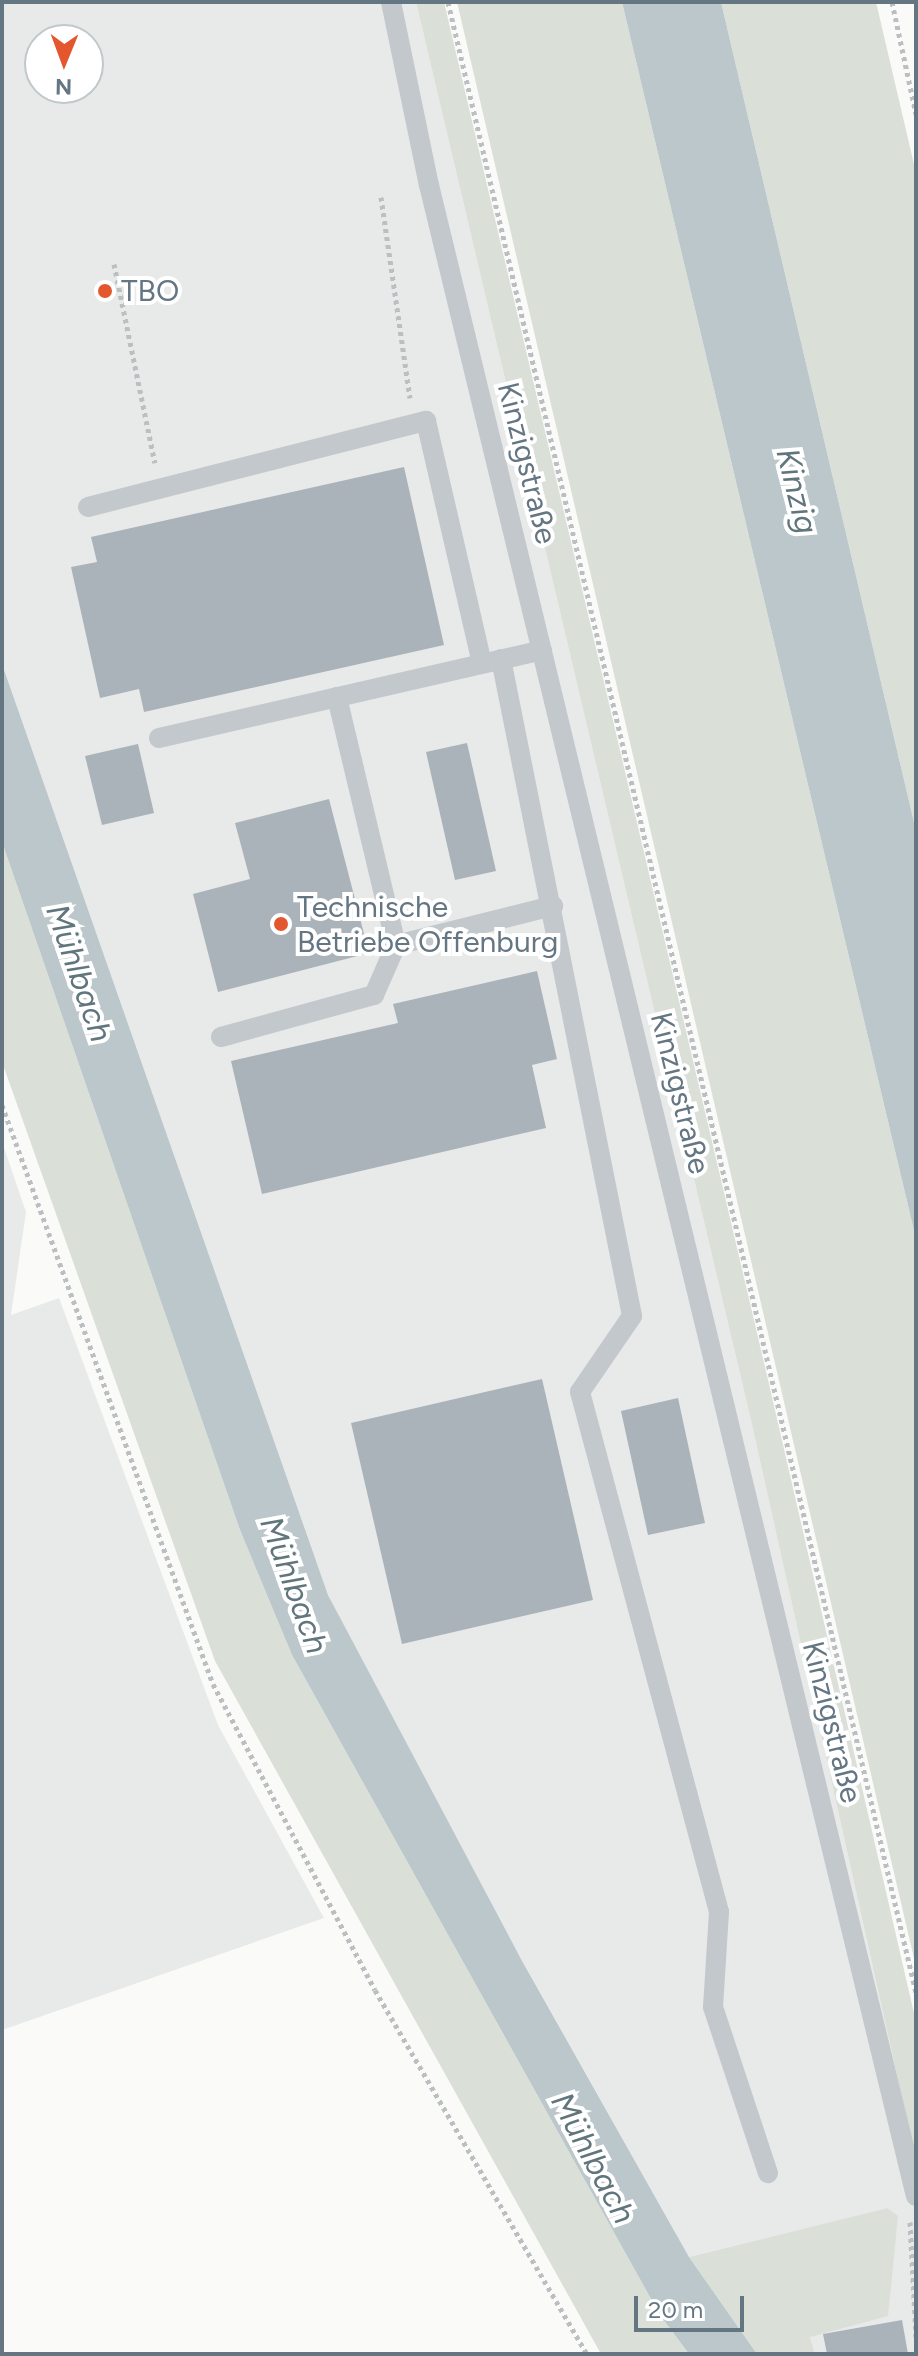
<!DOCTYPE html>
<meta charset="utf-8">
<style>
body{margin:0}
#map{position:relative;width:918px;height:2356px;overflow:hidden;background:#fafaf8;font-family:Figtree,sans-serif}
div>[style]{position:absolute}
.built>*{inset:0;background:#e8e9e9}
.green>*{inset:0;background:#dadfd7}
.water>*{inset:0;background:#bbc7cb}
.building>*{inset:0;background:#aab3b9}
.path>*{height:5px;margin-top:-2.5px;transform-origin:0;background:repeating-linear-gradient(90deg,#bbbfc2 0 4px,transparent 0 8px)}
.service>*{height:20px;margin:-10px;padding:0 10px;transform-origin:10px;border-radius:10px;background:#c3c8cc}
.dots>*{width:22px;height:22px;translate:-50% -50%;box-sizing:border-box;border:4px solid #fff;border-radius:50%}
span{translate:-50% -50%;white-space:nowrap;text-align:center;line-height:1.15;-webkit-text-stroke:8px #fff;paint-order:stroke}
.poi-label{font-size:30px;color:#657683}
.left{translate:0 -50%;text-align:left}
.street-label{font-size:30px;color:#657683}
.water-label{font-size:32px;color:#60757c;font-style:italic}
.frame{position:absolute;inset:0;border:4px solid #657683;pointer-events:none}
.north{position:absolute;left:24px;top:24px;width:80px;height:80px;box-sizing:border-box;background:#fff;border:2px solid #c1c8cd;border-radius:50%;rotate:181deg;font-size:22px;font-weight:700;line-height:32px;text-align:center;color:#657683}
.north::after{content:'';display:block;margin:auto;width:28px;height:36px;background:#e4572e;clip-path:polygon(50% 0,100% 100%,50% 72%,0 100%)}
.scale{position:absolute;left:634px;top:2296px;width:110px;height:36px;box-sizing:border-box;border:4px solid #657683;border-top:0;padding-left:10px;font-size:24px;line-height:28px;white-space:nowrap;color:#657683;-webkit-text-stroke:6px #fff;paint-order:stroke}
</style>
<div id="map">
<div class="built">
<div style="clip-path:polygon(evenodd,2px 2px,416px 2px,753px 1429px,916px 2161px,916px 2354px,815px 2354px,810px 2337px,887px 2208px,689px 2257px,465px 1859px,328px 1595px,2px 664px,2px 2px,40px 40px,88px 40px,88px 88px,40px 88px,40px 40px)"></div>
<div style="clip-path:polygon(2px 1142px,26px 1212px,11px 1315px,59px 1298px,218px 1725px,324px 1918px,2px 2030px)"></div>
</div>
<div class="green">
<div style="clip-path:polygon(416px 2px,444px 2px,769px 1384px,916px 2022px,916px 2161px,753px 1429px)"></div>
<div style="clip-path:polygon(457px 2px,622px 2px,916px 1239px,916px 1967px)"></div>
<div style="clip-path:polygon(721px 2px,876px 2px,916px 173px,916px 831px)"></div>
<div style="clip-path:polygon(2px 842px,240px 1530px,292px 1655px,660px 2315px,689px 2354px,601px 2354px,215px 1661px,2px 1062px)"></div>
<div style="clip-path:polygon(887px 2208px,898px 2216px,888px 2316px,810px 2337px,815px 2354px,757px 2354px,689px 2257px)"></div>
</div>
<div class="water">
<div style="clip-path:polygon(622px 2px,721px 2px,916px 831px,916px 1239px)"></div>
<div style="clip-path:polygon(2px 664px,328px 1595px,521px 1959px,689px 2257px,757px 2354px,689px 2354px,660px 2315px,292px 1655px,240px 1530px,2px 842px)"></div>
</div>
<div class="building">
<div style="clip-path:polygon(404px 467px,444px 645px,144px 712px,139px 689px,100px 698px,71px 567px,97px 562px,91px 537px)"></div>
<div style="clip-path:polygon(467px 743px,496px 871px,455px 880px,426px 752px)"></div>
<div style="clip-path:polygon(138px 744px,154px 813px,102px 825px,85px 756px)"></div>
<div style="clip-path:polygon(329px 799px,369px 953px,218px 992px,193px 894px,250px 879px,235px 823px)"></div>
<div style="clip-path:polygon(537px 971px,557px 1059px,532px 1065px,546px 1128px,262px 1194px,231px 1061px,398px 1023px,393px 1004px)"></div>
<div style="clip-path:polygon(542px 1379px,593px 1600px,402px 1644px,351px 1423px)"></div>
<div style="clip-path:polygon(678px 1398px,705px 1523px,648px 1535px,621px 1411px)"></div>
<div style="clip-path:polygon(902px 2320px,908px 2354px,827px 2354px,823px 2334px)"></div>
</div>
<div class="path">
<div style="left:448px;top:2px;width:2045px;rotate:76.77deg"></div>
<div style="left:892px;top:2px;width:115px;rotate:77.9deg"></div>
<div style="left:381px;top:197px;width:203px;rotate:81.8deg"></div>
<div style="left:114px;top:264px;width:203px;rotate:78.4deg"></div>
<div style="left:2px;top:1105px;width:616px;rotate:69.98deg"></div>
<div style="left:213px;top:1684px;width:346px;rotate:62.1deg"></div>
<div style="left:375px;top:1990px;width:421px;rotate:59.8deg"></div>
<div style="left:910px;top:2222px;width:115px;rotate:87deg"></div>
</div>
<div class="service">
<div style="left:391px;top:2px;width:187px;rotate:78.3deg"></div>
<div style="left:429px;top:185px;width:2069px;rotate:76.39deg"></div>
<div style="left:88px;top:507px;width:349px;rotate:-14.3deg"></div>
<div style="left:426px;top:421px;width:249px;rotate:77deg"></div>
<div style="left:501px;top:659px;width:670px;rotate:78.72deg"></div>
<div style="left:632px;top:1316px;width:92px;rotate:124.4deg"></div>
<div style="left:580px;top:1392px;width:538px;rotate:75.03deg"></div>
<div style="left:719px;top:1912px;width:95px;rotate:93.6deg"></div>
<div style="left:713px;top:2007px;width:175px;rotate:71.7deg"></div>
<div style="left:159px;top:738px;width:393px;rotate:-12.9deg"></div>
<div style="left:396px;top:945px;width:162px;rotate:-14deg"></div>
<div style="left:221px;top:1037px;width:159px;rotate:-15.4deg"></div>
<div style="left:374px;top:995px;width:55px;rotate:-66.3deg"></div>
<div style="left:396px;top:945px;width:255px;rotate:-103.4deg"></div>
</div>
<div class="dots">
<div style="left:105px;top:291px;background:#e4572e"></div>
<div style="left:281px;top:924px;background:#e4572e"></div>
</div>
<div class="poi-label">
<span class="left" style="left:121px;top:291px">TBO</span>
<span class="left" style="left:297px;top:924px">Technische<br>Betriebe Offenburg</span>
</div>
<div class="street-label">
<span style="left:527px;top:463px;rotate:76deg">Kinzigstraße</span>
<span style="left:680px;top:1093px;rotate:76deg">Kinzigstraße</span>
<span style="left:832px;top:1722px;rotate:76deg">Kinzigstraße</span>
</div>
<div class="water-label">
<span style="left:797px;top:491px;rotate:76deg">Kinzig</span>
<span style="left:79px;top:973px;rotate:71deg">Mühlbach</span>
<span style="left:294px;top:1585px;rotate:70deg">Mühlbach</span>
<span style="left:593px;top:2158px;rotate:62deg">Mühlbach</span>
</div>
<div class="frame"></div>
<div class="north">N</div>
<div class="scale">20 m</div>
</div>
